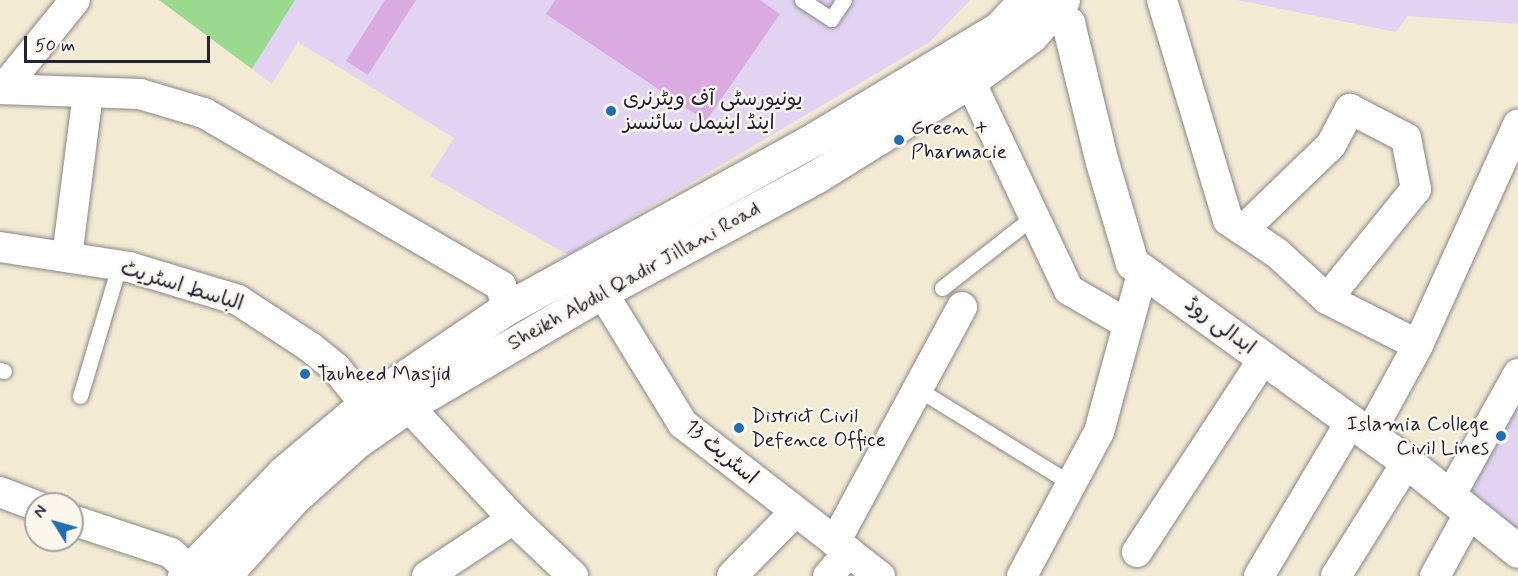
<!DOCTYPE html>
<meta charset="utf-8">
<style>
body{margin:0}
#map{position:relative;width:1518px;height:576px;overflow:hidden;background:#f3ead3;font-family:Mynerve,"Playpen Sans Arabic",sans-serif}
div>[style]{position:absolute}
.built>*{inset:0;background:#e3d3f2}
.green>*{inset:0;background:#9ada8f}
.building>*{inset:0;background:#daabe0}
.roads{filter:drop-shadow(0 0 2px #8a8687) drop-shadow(0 0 2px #8a8687)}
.lane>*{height:15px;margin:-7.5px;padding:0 7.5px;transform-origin:7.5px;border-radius:7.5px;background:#fff}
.street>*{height:30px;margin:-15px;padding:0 15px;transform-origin:15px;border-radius:15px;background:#fff}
.secondary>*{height:33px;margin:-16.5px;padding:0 16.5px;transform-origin:16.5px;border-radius:16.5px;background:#fff}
.primary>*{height:33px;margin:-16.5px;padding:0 16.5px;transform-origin:16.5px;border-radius:16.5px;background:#fff}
.dots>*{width:16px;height:16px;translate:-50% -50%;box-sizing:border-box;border:3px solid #fbf7ec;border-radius:50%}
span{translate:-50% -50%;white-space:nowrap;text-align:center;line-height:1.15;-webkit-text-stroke:5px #fbf7ec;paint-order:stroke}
.poi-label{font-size:21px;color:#22223b}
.left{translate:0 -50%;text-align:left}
.right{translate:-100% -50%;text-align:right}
.street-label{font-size:21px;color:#22223b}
.north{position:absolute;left:24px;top:492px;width:60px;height:60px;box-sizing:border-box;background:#fbf7ec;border:2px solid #a4a2a5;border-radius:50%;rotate:307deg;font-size:16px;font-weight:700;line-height:24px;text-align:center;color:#22223b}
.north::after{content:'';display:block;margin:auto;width:21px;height:27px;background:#1f6fb2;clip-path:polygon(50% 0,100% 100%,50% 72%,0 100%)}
.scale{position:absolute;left:24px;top:36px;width:186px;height:27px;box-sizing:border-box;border:3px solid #22223b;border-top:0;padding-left:8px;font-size:18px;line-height:21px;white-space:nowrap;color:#22223b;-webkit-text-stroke:4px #fbf7ec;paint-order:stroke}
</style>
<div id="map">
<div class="built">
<div style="clip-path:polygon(159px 0,970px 0,930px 42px,568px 255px,430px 176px,454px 138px,298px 42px,272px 84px)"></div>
<div style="clip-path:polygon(1237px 0,1518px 0,1518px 24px,1408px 16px,1396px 32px)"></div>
<div style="clip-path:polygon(1518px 374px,1518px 551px,1449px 498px)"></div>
</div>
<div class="green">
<div style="clip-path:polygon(159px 0,295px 0,252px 69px)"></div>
</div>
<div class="building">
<div style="clip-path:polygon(385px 0,416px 0,368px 75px,346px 61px)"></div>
<div style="clip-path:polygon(555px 0,760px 0,780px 14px,706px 121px,546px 14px)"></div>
</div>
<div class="roads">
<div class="lane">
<div style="left:802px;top:0;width:35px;rotate:33deg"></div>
<div style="left:831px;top:19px;width:23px;rotate:-56deg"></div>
<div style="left:942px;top:288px;width:117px;rotate:-38deg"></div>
<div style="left:0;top:370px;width:4px;rotate:14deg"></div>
<div style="left:918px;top:389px;width:181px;rotate:31.7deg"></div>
<div style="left:80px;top:396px;width:136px;rotate:-73.3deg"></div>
</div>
<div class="street">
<div style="left:1162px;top:0;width:230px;rotate:73.3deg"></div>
<div style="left:1228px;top:220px;width:59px;rotate:34deg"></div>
<div style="left:1277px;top:253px;width:68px;rotate:42.6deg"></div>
<div style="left:1327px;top:299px;width:102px;rotate:26.8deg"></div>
<div style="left:970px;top:81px;width:231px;rotate:64.7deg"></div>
<div style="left:1069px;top:290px;width:68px;rotate:30deg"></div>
<div style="left:0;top:89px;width:140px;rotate:2deg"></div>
<div style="left:140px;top:94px;width:67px;rotate:16.5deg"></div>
<div style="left:204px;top:113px;width:344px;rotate:30.2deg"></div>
<div style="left:501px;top:286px;width:23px;rotate:75deg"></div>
<div style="left:3px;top:89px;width:114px;rotate:-51deg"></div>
<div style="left:1243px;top:230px;width:122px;rotate:-44deg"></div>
<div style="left:1331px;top:145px;width:41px;rotate:-62.2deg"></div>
<div style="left:1350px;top:109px;width:63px;rotate:27.4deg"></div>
<div style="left:1406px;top:138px;width:52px;rotate:78.9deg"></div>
<div style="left:1416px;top:189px;width:141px;rotate:129deg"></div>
<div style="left:0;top:247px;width:131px;rotate:8.8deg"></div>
<div style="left:129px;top:267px;width:114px;rotate:16.8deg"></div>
<div style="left:238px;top:300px;width:86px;rotate:33.1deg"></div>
<div style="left:310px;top:347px;width:33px;rotate:39deg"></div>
<div style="left:336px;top:368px;width:46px;rotate:51.1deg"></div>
<div style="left:67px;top:257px;width:166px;rotate:-82.7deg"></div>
<div style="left:602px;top:292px;width:155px;rotate:58.5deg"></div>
<div style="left:683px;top:424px;width:249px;rotate:37.7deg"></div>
<div style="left:408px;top:406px;width:154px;rotate:47.1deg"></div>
<div style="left:513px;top:519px;width:83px;rotate:43.5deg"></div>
<div style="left:1369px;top:435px;width:102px;rotate:-61.4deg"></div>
<div style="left:1418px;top:345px;width:242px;rotate:-65.6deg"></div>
<div style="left:0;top:492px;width:39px;rotate:21deg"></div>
<div style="left:1449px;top:498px;width:142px;rotate:-60.9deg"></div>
<div style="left:72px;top:520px;width:104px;rotate:18.4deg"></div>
<div style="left:171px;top:553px;width:25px;rotate:43deg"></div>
<div style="left:835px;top:542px;width:267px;rotate:-61.6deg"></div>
<div style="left:1137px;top:552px;width:232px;rotate:-56.8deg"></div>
<div style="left:427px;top:576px;width:103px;rotate:-33.5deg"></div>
<div style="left:732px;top:576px;width:90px;rotate:-45.5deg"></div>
<div style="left:828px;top:576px;width:32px;rotate:-49deg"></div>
<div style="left:1022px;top:576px;width:163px;rotate:-61.9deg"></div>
<div style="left:1099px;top:432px;width:168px;rotate:-74.8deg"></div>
<div style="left:1259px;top:576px;width:180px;rotate:-59.3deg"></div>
<div style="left:1336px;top:576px;width:134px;rotate:-58.1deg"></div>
<div style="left:1435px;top:576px;width:71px;rotate:-61.3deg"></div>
</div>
<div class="secondary">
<div style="left:1053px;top:16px;width:17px;rotate:25deg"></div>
<div style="left:1068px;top:23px;width:143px;rotate:76.3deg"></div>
<div style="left:1102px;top:162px;width:105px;rotate:73.5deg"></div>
<div style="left:1132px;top:263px;width:339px;rotate:35.9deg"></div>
<div style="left:1407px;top:462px;width:142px;rotate:38.7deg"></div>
</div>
<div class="primary">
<div style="left:184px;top:576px;width:144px;rotate:-46.1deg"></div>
<div style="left:284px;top:472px;width:106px;rotate:-40deg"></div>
<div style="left:365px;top:404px;width:171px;rotate:-34.1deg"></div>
<div style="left:507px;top:308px;width:353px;rotate:-28.8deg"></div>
<div style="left:816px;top:138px;width:214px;rotate:-31deg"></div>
<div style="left:999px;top:28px;width:38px;rotate:-47deg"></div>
<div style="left:224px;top:576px;width:105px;rotate:-48.1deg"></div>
<div style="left:294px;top:498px;width:82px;rotate:-42deg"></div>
<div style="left:355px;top:443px;width:65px;rotate:-34.9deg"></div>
<div style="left:408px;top:406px;width:225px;rotate:-30.4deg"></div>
<div style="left:602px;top:292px;width:244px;rotate:-28.3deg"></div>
<div style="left:817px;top:176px;width:180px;rotate:-31.8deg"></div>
<div style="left:970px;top:81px;width:76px;rotate:-36.4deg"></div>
<div style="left:1031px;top:36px;width:48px;rotate:-48.4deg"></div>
</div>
</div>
<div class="dots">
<div style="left:611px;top:111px;background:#1f6fb2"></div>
<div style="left:899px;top:140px;background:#1f6fb2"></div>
<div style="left:305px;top:374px;background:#1f6fb2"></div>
<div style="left:739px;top:428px;background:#1f6fb2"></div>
<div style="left:1501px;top:436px;background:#1f6fb2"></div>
</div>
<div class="poi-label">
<span class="left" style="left:623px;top:111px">یونیورسٹی آف ویٹرنری<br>اینڈ اینیمل سائنسز</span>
<span class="left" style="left:911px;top:140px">Green +<br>Pharmacie</span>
<span class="left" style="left:317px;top:374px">Tauheed Masjid</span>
<span class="left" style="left:751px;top:428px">District Civil<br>Defence Office</span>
<span class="right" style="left:1489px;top:436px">Islamia College<br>Civil Lines</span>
</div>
<div class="street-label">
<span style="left:634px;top:276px;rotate:-29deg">Sheikh Abdul Qadir Jillani Road</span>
<span style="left:182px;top:286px;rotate:17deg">الباسط اسٹریٹ</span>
<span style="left:1220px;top:326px;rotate:36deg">ابدالی روڈ</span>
<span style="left:721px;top:452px;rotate:40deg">اسٹریٹ 13</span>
</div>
<div class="north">N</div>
<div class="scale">50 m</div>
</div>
